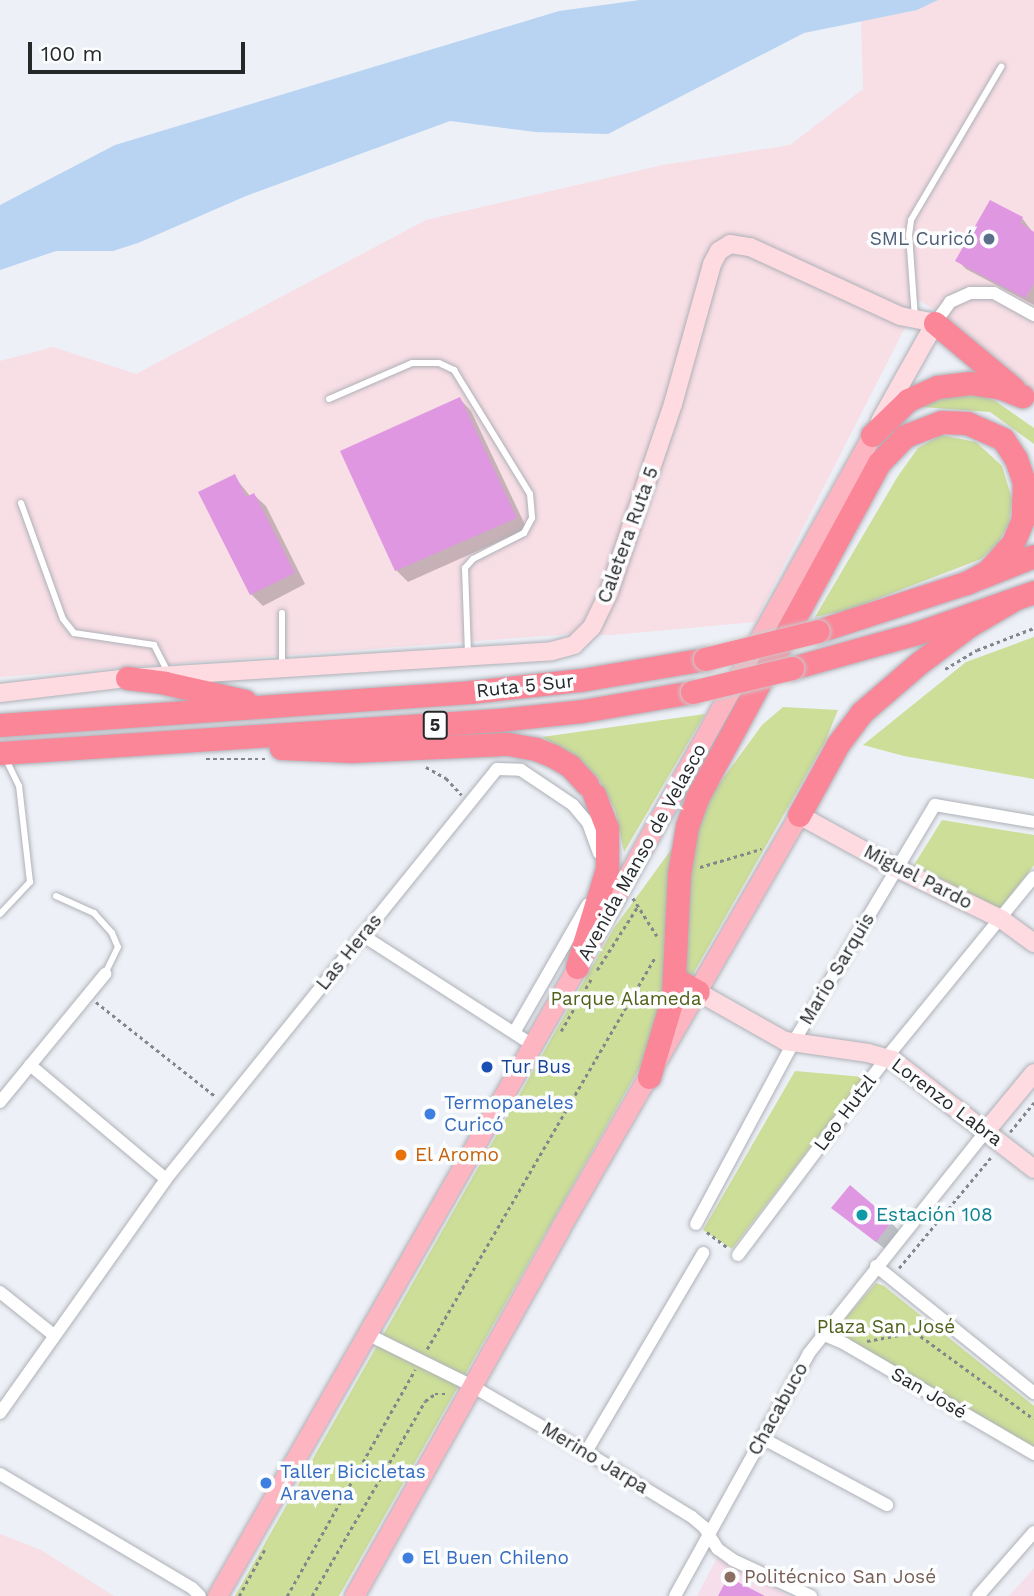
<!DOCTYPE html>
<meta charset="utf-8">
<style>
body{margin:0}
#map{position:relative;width:1034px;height:1596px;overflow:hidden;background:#edf0f6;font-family:"Work Sans",sans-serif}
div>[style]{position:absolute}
.industrial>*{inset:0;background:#f8dee5}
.education>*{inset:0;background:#f6deea}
.green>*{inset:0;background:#ccde98}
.water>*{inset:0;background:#b8d4f2}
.shadow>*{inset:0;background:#0003}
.building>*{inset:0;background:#df97e2}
.path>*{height:2.5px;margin-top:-1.25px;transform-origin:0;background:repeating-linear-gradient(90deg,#85868a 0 3.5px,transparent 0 7px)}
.roads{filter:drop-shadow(0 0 2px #aeb1b7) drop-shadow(0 0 2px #aeb1b7)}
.lane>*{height:6px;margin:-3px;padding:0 3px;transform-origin:3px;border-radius:3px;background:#fff}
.street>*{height:12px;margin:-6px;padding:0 6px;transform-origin:6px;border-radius:6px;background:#fff}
.secondary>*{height:18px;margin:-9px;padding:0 9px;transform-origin:9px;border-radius:9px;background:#fedbe0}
.primary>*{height:19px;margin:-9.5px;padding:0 9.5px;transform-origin:9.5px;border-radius:9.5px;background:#fdb6c1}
.highway>*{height:23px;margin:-11.5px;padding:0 11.5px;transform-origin:11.5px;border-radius:11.5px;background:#fb8698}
.bridges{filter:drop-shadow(0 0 2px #cbcbcc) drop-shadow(0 0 2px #cbcbcc)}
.highway-bridge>*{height:23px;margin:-11.5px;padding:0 11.5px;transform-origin:11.5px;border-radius:11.5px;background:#fb8698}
.dots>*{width:19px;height:19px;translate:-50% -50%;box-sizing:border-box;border:4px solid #fcfdfe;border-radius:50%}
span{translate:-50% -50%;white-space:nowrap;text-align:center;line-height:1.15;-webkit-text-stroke:7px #fcfdfe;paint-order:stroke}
.shield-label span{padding:2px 5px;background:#fcfdfe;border:2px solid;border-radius:5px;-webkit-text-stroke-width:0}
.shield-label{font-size:18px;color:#262729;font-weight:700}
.service-label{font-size:19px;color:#4e5e75}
.right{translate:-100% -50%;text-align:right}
.street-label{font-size:19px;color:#262729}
.park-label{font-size:19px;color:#516019}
.transit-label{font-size:19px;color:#164399}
.left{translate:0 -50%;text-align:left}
.shop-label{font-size:19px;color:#366cbe}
.food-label{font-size:19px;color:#c56008}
.culture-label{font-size:19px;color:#0d838f}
.education-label{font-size:19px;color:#785e54}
.scale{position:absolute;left:28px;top:42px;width:217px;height:32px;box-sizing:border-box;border:4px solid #262729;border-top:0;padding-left:9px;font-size:21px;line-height:24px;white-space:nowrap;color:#262729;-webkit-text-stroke:5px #fcfdfe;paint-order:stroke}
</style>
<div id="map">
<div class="industrial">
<div style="clip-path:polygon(938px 0,1034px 0,1034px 391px,952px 321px,919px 300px,755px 622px,612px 635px,571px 634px,0 677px,0 361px,53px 347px,136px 374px,426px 220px,663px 165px,790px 145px,863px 89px,861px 21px,917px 10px)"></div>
<div style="clip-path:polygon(0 1534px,41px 1550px,114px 1596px,0 1596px)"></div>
</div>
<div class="education">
<div style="clip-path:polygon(717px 1558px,789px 1596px,697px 1596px)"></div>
<div style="clip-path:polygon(1034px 1568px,1034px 1596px,1009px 1596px)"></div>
</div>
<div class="green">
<div style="clip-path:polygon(952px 388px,994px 400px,1034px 428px,1034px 444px,990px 412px,922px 407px,924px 398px)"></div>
<div style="clip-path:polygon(941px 435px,976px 442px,1002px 466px,1012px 499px,1009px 523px,998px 543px,981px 559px,848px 610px,815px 617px,898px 476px,918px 448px)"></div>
<div style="clip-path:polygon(1034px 637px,1034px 779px,904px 756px,863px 745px,966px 662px)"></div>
<div style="clip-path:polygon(783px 707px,838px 710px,825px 742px,339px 1596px,235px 1596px,614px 928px,762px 725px)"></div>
<div style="clip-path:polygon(705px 714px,624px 852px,615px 810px,598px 778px,575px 756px,542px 737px)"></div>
<div style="clip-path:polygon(942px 820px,1034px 835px,1034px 865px,1000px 909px,914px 865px)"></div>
<div style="clip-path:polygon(795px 1071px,864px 1077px,732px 1249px,703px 1230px)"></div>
<div style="clip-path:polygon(876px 1283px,884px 1286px,1034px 1406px,1034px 1449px,838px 1334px,836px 1329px)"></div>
</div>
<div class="water">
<div style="clip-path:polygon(640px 0,938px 0,917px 10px,804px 33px,608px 134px,535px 132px,450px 121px,246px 196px,138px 243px,113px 251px,56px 251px,0 270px,0 205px,115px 145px,559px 11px)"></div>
</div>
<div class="shadow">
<div style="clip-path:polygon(991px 202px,1022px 218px,1034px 234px,1034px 305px,966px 269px,957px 260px)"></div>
<div style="clip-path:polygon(460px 399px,471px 411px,527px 529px,408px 582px,396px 570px)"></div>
<div style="clip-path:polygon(234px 476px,250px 496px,254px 495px,266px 506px,305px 584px,263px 606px,251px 594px)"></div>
<div style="clip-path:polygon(833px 1208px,891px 1222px,899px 1231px,885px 1249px)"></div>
</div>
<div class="building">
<div style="clip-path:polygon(990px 200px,1023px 217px,1020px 223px,1034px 232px,1034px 283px,1025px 298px,955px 261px)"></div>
<div style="clip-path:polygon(460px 397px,517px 518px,395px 571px,340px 451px)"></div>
<div style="clip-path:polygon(235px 474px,246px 497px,254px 493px,295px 573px,250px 595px,198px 492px)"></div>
<div style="clip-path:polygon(850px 1185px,892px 1221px,876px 1242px,831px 1208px)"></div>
<div style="clip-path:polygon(728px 1577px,765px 1596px,718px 1596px)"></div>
</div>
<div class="path">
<div style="left:945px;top:669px;width:37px;rotate:-31deg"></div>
<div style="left:977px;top:650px;width:61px;rotate:-21.1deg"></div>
<div style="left:206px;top:759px;width:60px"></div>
<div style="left:426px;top:767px;width:23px;rotate:29deg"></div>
<div style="left:446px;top:778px;width:23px;rotate:47deg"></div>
<div style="left:700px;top:867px;width:64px;rotate:-16.4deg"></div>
<div style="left:633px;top:898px;width:45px;rotate:57.7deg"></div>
<div style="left:597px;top:970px;width:76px;rotate:-57.4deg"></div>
<div style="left:96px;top:1002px;width:152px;rotate:38.3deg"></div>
<div style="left:561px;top:1031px;width:60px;rotate:-60deg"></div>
<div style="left:1010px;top:1132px;width:38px;rotate:-51deg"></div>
<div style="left:707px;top:1232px;width:25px;rotate:37deg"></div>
<div style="left:899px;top:1268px;width:144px;rotate:-50.3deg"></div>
<div style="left:867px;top:1341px;width:49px;rotate:-10.6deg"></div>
<div style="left:915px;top:1332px;width:147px;rotate:36.2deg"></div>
<div style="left:427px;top:1349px;width:455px;rotate:-59.8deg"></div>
<div style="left:239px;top:1596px;width:56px;rotate:-61.1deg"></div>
<div style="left:287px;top:1596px;width:260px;rotate:-60.5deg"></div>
<div style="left:312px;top:1596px;width:225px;rotate:-59.9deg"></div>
<div style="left:425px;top:1401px;width:12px;rotate:-35deg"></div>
<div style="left:435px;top:1394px;width:12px"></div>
</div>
<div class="roads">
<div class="lane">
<div style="left:915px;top:318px;width:83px;rotate:-94.1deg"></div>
<div style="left:909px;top:235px;width:15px;rotate:-82deg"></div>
<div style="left:911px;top:220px;width:178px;rotate:-59.5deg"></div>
<div style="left:329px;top:399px;width:90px;rotate:-23.4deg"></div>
<div style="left:412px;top:363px;width:27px"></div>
<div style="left:439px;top:363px;width:17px;rotate:25deg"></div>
<div style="left:454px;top:370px;width:145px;rotate:58.5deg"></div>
<div style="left:530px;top:494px;width:24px;rotate:85deg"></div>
<div style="left:532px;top:518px;width:17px;rotate:118deg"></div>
<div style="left:524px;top:533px;width:57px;rotate:153deg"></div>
<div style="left:473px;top:559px;width:12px;rotate:132deg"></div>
<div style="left:465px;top:568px;width:86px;rotate:88deg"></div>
<div style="left:21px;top:503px;width:123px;rotate:70.1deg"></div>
<div style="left:63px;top:619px;width:18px;rotate:52deg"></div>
<div style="left:74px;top:633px;width:81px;rotate:8.5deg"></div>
<div style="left:154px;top:645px;width:33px;rotate:63deg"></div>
<div style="left:282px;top:666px;width:53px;rotate:-90deg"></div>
<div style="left:56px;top:896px;width:42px;rotate:24.1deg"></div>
<div style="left:94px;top:913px;width:27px;rotate:48deg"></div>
<div style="left:112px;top:933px;width:15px;rotate:67deg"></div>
<div style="left:118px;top:947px;width:30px;rotate:116deg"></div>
<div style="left:0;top:914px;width:44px;rotate:-46.8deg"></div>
<div style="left:30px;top:882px;width:97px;rotate:-96.5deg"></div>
<div style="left:19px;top:786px;width:32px;rotate:-116deg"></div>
</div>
<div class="street">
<div style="left:935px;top:323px;width:26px;rotate:-54deg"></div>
<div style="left:950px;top:302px;width:22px;rotate:-24deg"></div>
<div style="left:970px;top:293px;width:24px"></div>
<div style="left:994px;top:293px;width:46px;rotate:28.8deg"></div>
<div style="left:362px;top:935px;width:203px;rotate:32.8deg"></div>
<div style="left:515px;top:1031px;width:146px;rotate:-60.1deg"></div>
<div style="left:30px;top:1065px;width:177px;rotate:40deg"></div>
<div style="left:0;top:1102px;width:166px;rotate:-50.6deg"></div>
<div style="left:696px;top:1224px;width:205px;rotate:-61.8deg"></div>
<div style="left:793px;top:1043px;width:277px;rotate:-59.2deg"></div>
<div style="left:935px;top:805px;width:100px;rotate:9.7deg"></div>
<div style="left:738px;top:1255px;width:248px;rotate:-53deg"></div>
<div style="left:887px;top:1057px;width:232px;rotate:-50.8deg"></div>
<div style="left:876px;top:1266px;width:203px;rotate:38.8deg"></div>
<div style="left:0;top:1292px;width:70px;rotate:38.7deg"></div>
<div style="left:367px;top:1334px;width:117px;rotate:26.3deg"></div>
<div style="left:472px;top:1386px;width:132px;rotate:30.1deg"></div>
<div style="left:586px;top:1452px;width:124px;rotate:31.5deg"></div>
<div style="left:692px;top:1517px;width:16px;rotate:40deg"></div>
<div style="left:704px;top:1527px;width:26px;rotate:58deg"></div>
<div style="left:718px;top:1549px;width:19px;rotate:36deg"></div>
<div style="left:733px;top:1560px;width:86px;rotate:24.8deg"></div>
<div style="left:822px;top:1334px;width:25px;rotate:23deg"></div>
<div style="left:845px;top:1344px;width:219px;rotate:30.2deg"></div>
<div style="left:0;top:1413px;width:287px;rotate:-54.6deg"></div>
<div style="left:166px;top:1179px;width:527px;rotate:-51.09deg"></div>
<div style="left:497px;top:769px;width:24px;rotate:2deg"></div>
<div style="left:521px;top:770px;width:63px;rotate:33.9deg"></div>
<div style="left:573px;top:805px;width:23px;rotate:50deg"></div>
<div style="left:588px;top:823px;width:32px;rotate:70deg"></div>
<div style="left:762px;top:1438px;width:142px;rotate:28.2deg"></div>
<div style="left:586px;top:1452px;width:231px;rotate:-59.5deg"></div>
<div style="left:0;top:1474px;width:223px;rotate:30.7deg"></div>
<div style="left:192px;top:1588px;width:11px;rotate:45deg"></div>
<div style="left:675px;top:1596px;width:277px;rotate:-61.1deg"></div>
<div style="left:809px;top:1353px;width:284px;rotate:-51.4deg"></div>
<div style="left:978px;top:1596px;width:85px;rotate:-48.8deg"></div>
</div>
<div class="secondary">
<div style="left:0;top:693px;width:128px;rotate:-6.7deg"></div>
<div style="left:127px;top:678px;width:426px;rotate:-3.6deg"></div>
<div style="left:552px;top:651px;width:23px;rotate:-15deg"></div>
<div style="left:574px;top:645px;width:25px;rotate:-45deg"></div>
<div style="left:592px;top:627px;width:39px;rotate:-64deg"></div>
<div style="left:609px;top:592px;width:199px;rotate:-71.2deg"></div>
<div style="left:673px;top:404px;width:145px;rotate:-74.4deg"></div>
<div style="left:712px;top:264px;width:15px;rotate:-62deg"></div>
<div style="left:719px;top:251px;width:13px;rotate:-32deg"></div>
<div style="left:730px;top:244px;width:20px;rotate:9deg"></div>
<div style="left:750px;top:247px;width:165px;rotate:24.7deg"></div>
<div style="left:900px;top:316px;width:36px;rotate:11deg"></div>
<div style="left:935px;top:323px;width:112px;rotate:119.3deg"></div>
<div style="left:799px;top:815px;width:111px;rotate:28.7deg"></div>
<div style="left:896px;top:868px;width:117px;rotate:25.9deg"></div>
<div style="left:1001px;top:919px;width:41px;rotate:36deg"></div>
<div style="left:698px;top:992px;width:100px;rotate:29.4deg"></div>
<div style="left:785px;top:1041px;width:84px;rotate:8.2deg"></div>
<div style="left:868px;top:1053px;width:26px;rotate:16deg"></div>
<div style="left:893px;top:1060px;width:178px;rotate:37.7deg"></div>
<div style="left:986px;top:1131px;width:75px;rotate:-50.4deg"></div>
</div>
<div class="primary">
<div style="left:217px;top:1596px;width:725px;rotate:-60.22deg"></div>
<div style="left:577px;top:967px;width:608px;rotate:-60.99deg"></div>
<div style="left:354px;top:1596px;width:420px;rotate:-60.7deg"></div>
<div style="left:559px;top:1230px;width:479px;rotate:-60deg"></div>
</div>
<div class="highway">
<div style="left:935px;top:323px;width:102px;rotate:39.8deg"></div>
<div style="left:872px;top:435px;width:50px;rotate:-44.2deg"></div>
<div style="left:908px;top:400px;width:32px;rotate:-24deg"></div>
<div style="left:937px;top:387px;width:33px;rotate:-7deg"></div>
<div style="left:970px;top:383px;width:32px;rotate:9deg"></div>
<div style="left:1002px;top:388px;width:22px;rotate:22deg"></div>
<div style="left:818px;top:631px;width:156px;rotate:-18deg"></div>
<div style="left:966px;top:583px;width:73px;rotate:-21.7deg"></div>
<div style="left:792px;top:668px;width:130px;rotate:-15.6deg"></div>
<div style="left:917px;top:633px;width:124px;rotate:-19.3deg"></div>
<div style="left:127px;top:678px;width:38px;rotate:7deg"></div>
<div style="left:165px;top:683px;width:82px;rotate:12.7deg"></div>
<div style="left:0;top:725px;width:471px;rotate:-4deg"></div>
<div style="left:470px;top:692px;width:112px;rotate:-6.2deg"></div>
<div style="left:581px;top:680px;width:126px;rotate:-9.6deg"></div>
<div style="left:281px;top:748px;width:70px;rotate:2.5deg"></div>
<div style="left:351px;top:751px;width:157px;rotate:-2.6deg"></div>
<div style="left:508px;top:744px;width:28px;rotate:10deg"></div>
<div style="left:536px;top:749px;width:18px;rotate:22deg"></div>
<div style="left:553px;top:756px;width:20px;rotate:30deg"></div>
<div style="left:570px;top:766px;width:25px;rotate:47deg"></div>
<div style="left:0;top:753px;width:499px;rotate:-3.8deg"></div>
<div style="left:498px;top:720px;width:84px;rotate:-6.1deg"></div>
<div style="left:582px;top:711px;width:112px;rotate:-9.8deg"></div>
<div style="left:799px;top:815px;width:81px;rotate:-61.2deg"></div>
<div style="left:838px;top:744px;width:39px;rotate:-53deg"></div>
<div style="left:861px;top:713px;width:77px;rotate:-40.8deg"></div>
<div style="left:919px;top:663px;width:64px;rotate:-36.7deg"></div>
<div style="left:970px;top:625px;width:50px;rotate:-30.2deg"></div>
<div style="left:577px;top:967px;width:102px;rotate:-73deg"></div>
<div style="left:607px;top:869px;width:41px;rotate:-90deg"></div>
<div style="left:607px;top:828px;width:36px;rotate:-111deg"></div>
<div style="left:675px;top:979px;width:26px;rotate:29deg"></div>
<div style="left:649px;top:1077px;width:84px;rotate:-73.5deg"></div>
<div style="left:673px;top:996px;width:122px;rotate:-87.2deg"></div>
<div style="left:679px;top:874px;width:49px;rotate:-80.5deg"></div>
<div style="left:687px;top:826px;width:30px;rotate:-70deg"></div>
<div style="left:697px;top:798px;width:381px;rotate:-61.5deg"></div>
<div style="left:879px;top:463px;width:37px;rotate:-46deg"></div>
<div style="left:905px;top:436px;width:39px;rotate:-21deg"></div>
<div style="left:941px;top:422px;width:26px;rotate:2deg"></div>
<div style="left:967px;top:423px;width:39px;rotate:24deg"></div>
<div style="left:1003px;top:439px;width:24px;rotate:57deg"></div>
<div style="left:1016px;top:459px;width:24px;rotate:71deg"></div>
<div style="left:1024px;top:482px;width:37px;rotate:92deg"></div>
<div style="left:1023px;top:519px;width:26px;rotate:113deg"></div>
<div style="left:1013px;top:543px;width:38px;rotate:132deg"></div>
<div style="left:988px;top:571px;width:25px;rotate:151deg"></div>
</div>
</div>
<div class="bridges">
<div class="highway-bridge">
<div style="left:705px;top:659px;width:116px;rotate:-13.9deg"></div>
<div style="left:692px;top:692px;width:103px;rotate:-13.5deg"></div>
</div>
</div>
<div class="dots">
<div style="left:989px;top:239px;background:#5c6f8a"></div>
<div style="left:487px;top:1067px;background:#1a4fb4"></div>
<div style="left:430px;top:1114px;background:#3f7fe0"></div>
<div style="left:401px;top:1155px;background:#e8710a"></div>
<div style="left:862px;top:1215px;background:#0f9aa8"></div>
<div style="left:266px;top:1483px;background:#3f7fe0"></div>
<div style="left:408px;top:1558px;background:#3f7fe0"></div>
<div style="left:730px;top:1577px;background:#8d6e63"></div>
</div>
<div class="shield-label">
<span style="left:435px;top:725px">5</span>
</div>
<div class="service-label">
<span class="right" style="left:975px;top:239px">SML Curicó</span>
</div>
<div class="street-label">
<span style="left:628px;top:535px;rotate:-70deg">Caletera Ruta 5</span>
<span style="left:525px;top:686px;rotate:-6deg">Ruta 5 Sur</span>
<span style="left:642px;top:852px;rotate:-61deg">Avenida Manso de Velasco</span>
<span style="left:918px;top:877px;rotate:27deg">Miguel Pardo</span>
<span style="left:349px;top:952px;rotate:-51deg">Las Heras</span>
<span style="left:837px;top:969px;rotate:-59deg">Mario Sarquis</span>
<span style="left:947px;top:1102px;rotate:37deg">Lorenzo Labra</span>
<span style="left:845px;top:1113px;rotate:-53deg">Leo Hutzl</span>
<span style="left:929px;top:1393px;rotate:30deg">San José</span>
<span style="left:778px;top:1409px;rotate:-61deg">Chacabuco</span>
<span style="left:595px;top:1458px;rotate:31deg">Merino Jarpa</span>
</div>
<div class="park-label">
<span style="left:626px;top:999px">Parque Alameda</span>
<span style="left:886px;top:1327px">Plaza San José</span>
</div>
<div class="transit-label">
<span class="left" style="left:501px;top:1067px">Tur Bus</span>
</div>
<div class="shop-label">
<span class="left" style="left:444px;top:1114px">Termopaneles<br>Curicó</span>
<span class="left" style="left:280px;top:1483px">Taller Bicicletas<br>Aravena</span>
<span class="left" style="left:422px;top:1558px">El Buen Chileno</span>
</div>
<div class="food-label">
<span class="left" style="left:415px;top:1155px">El Aromo</span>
</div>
<div class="culture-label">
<span class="left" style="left:876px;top:1215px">Estación 108</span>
</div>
<div class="education-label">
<span class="left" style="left:744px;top:1577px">Politécnico San José</span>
</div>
<div class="scale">100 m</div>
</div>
